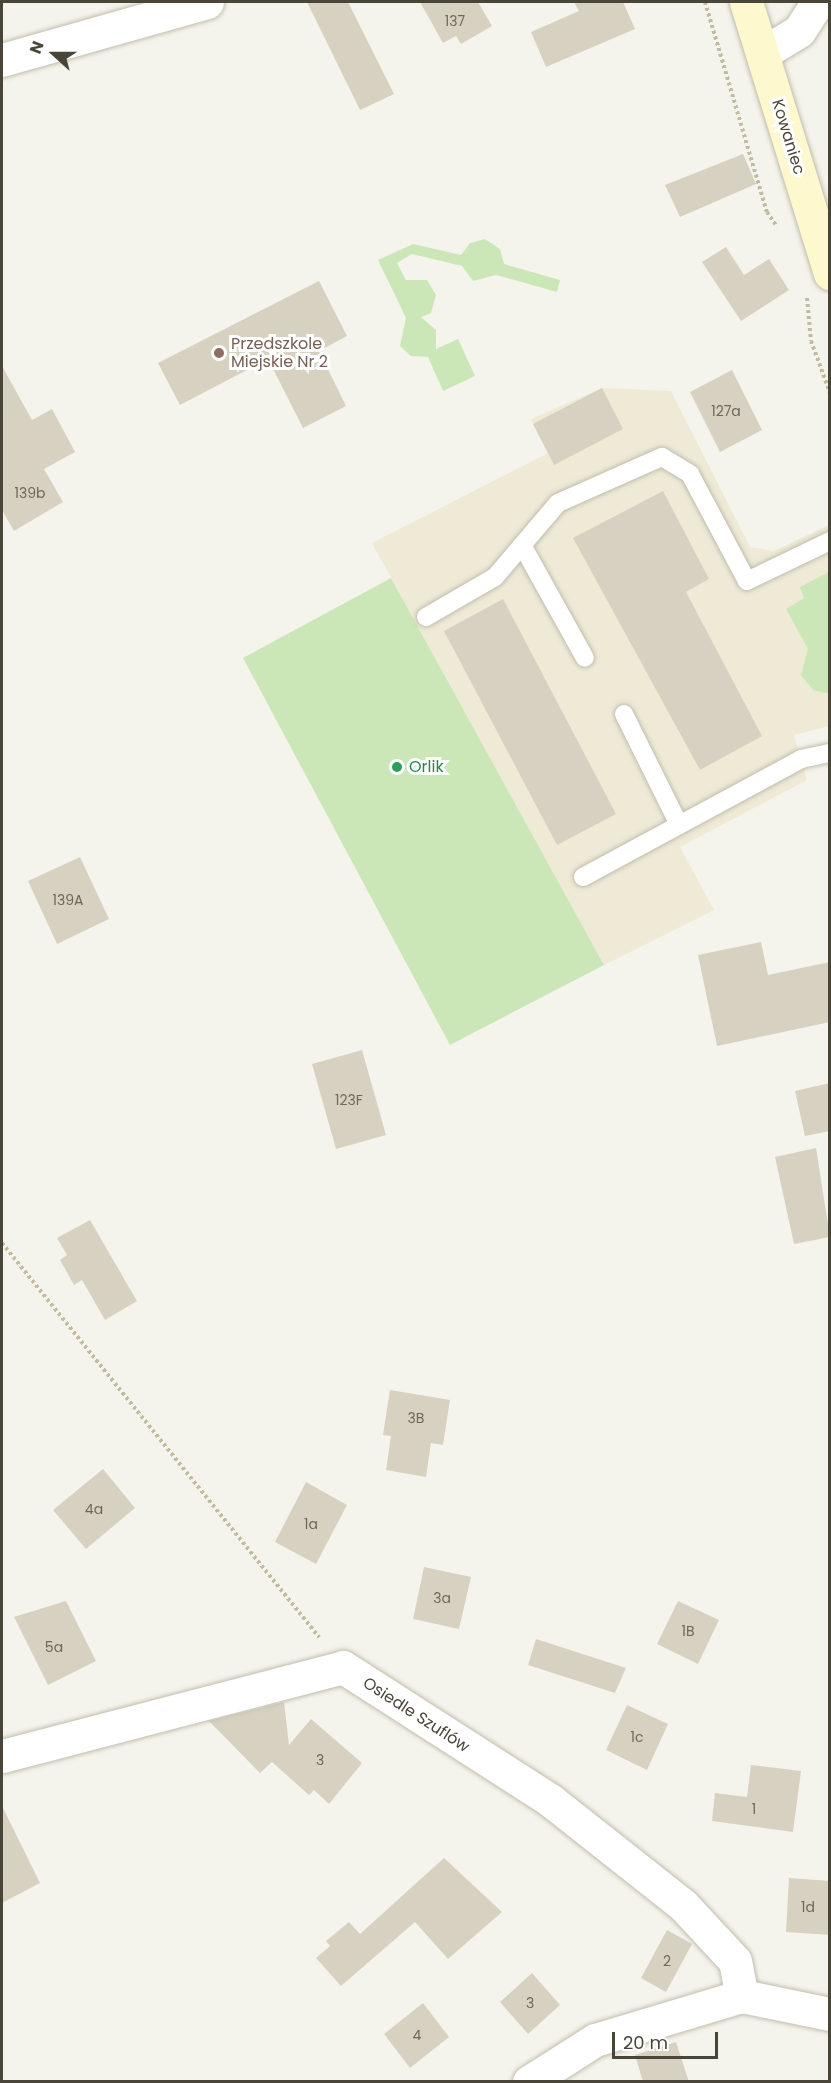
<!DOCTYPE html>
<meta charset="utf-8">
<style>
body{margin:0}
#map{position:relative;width:831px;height:2083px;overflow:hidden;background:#f5f4ec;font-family:Poppins,sans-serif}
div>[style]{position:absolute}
.education>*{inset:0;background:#eeead6}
.green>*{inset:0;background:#cbe7b7}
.building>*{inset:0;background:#d7d1c1}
.path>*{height:4px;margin-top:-2px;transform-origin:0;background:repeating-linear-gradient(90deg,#c2bba0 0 3px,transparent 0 6px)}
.roads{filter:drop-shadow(0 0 2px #c1bdae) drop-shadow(0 0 2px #c1bdae)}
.lane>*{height:18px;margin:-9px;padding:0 9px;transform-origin:9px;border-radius:9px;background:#fff}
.street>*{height:33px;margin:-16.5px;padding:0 16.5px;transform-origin:16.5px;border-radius:16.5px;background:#fff}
.secondary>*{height:33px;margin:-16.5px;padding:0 16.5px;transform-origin:16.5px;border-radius:16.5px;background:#fdf8ce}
.dots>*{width:16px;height:16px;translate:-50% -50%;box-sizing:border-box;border:3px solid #fff;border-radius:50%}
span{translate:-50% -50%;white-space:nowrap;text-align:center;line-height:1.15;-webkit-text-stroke:6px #fff;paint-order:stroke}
.number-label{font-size:14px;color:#6d685b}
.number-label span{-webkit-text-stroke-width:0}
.street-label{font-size:16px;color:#4a4539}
.education-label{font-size:16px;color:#785e54}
.left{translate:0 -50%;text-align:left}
.leisure-label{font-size:16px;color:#27864d}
.frame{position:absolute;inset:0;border:3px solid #4a4539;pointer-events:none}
.north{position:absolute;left:24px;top:24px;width:60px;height:60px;-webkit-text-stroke:4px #fff;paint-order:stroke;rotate:291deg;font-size:16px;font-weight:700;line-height:24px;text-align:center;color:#4a4539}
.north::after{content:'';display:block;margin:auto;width:21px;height:27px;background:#4a4539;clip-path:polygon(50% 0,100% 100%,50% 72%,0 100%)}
.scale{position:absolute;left:612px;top:2032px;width:106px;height:27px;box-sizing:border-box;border:3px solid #4a4539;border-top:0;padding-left:8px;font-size:18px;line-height:21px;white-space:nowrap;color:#4a4539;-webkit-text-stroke:4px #fff;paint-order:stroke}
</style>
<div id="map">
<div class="education">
<div style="clip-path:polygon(602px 388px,671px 391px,750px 547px,774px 551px,829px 525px,829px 726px,794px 735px,807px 780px,680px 847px,714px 910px,604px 965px,372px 543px,548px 453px,531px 419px)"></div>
</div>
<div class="green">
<div style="clip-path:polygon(485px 239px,500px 249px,504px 264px,560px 280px,557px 292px,496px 275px,473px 281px,462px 266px,412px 254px,397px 263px,406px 280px,427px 280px,436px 295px,431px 313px,421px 317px,436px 330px,436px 349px,458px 339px,475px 376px,443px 391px,428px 357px,411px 356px,400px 346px,406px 318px,378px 260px,413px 244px,461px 255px,470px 243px)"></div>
<div style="clip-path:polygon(829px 572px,830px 692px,825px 693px,813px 690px,801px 675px,808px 649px,786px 609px,804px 598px,800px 587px)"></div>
<div style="clip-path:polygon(391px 578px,604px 965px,450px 1045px,243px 658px)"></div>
</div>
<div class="building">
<div style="clip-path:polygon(307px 2px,348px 2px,394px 94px,360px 110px)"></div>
<div style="clip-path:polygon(420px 2px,478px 2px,492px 26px,461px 44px,456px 36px,443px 43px)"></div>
<div style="clip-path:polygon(574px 2px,623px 2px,635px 29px,546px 67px,531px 32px,579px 11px)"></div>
<div style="clip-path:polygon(743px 154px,756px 184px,680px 217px,665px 185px)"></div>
<div style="clip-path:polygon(726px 247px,744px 275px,769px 259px,789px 290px,741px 321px,702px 262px)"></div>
<div style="clip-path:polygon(319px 281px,347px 336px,319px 351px,346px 406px,303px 428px,268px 359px,180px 405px,158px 363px)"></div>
<div style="clip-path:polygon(2px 366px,32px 420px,52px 409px,75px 452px,44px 469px,63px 502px,14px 531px,2px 510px)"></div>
<div style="clip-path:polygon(732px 370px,762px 430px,720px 452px,690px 392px)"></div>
<div style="clip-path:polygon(602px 388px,623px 429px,554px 465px,533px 424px)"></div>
<div style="clip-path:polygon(663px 491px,709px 579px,686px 592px,762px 736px,700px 770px,573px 538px)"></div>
<div style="clip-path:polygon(503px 599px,616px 814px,557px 845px,444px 631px)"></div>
<div style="clip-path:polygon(80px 857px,109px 919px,57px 944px,28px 881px)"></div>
<div style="clip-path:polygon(761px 942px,768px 975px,830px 962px,830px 1022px,717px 1046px,698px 955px)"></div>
<div style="clip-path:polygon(362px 1050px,386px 1135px,336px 1149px,312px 1064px)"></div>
<div style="clip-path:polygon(830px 1083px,830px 1131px,805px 1136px,795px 1091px)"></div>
<div style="clip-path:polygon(816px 1148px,830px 1237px,794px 1244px,775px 1157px)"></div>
<div style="clip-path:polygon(90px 1220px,137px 1301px,105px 1320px,82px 1280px,74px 1285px,60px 1260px,67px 1255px,57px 1238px)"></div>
<div style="clip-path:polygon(390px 1390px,450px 1400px,443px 1445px,431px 1443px,426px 1477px,386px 1470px,391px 1436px,383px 1435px)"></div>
<div style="clip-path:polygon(103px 1469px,135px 1508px,86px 1549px,53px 1510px)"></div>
<div style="clip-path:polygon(306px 1482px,347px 1505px,316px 1564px,275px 1542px)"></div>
<div style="clip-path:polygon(424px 1567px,471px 1577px,459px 1629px,413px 1619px)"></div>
<div style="clip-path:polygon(66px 1601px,96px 1661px,48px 1685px,14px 1617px)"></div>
<div style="clip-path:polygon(678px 1601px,719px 1620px,698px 1664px,657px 1644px)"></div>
<div style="clip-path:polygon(536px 1639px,626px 1668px,615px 1693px,528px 1665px)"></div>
<div style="clip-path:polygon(284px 1702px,289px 1745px,311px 1719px,362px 1763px,329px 1804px,314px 1790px,309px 1795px,272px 1762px,260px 1773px,209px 1721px)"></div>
<div style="clip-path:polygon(627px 1705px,668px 1724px,647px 1770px,606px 1750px)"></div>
<div style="clip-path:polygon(751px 1765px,801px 1771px,793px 1832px,712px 1821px,715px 1793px,747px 1797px)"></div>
<div style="clip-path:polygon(2px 1806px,40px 1883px,2px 1903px)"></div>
<div style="clip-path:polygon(444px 1858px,502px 1912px,448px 1959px,415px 1922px,341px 1986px,316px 1958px,330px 1946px,326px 1941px,349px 1922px,360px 1934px)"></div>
<div style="clip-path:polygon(789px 1878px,830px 1881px,830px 1935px,786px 1932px)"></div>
<div style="clip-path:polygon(667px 1930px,692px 1944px,666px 1992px,641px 1978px)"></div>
<div style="clip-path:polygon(532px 1973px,560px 2005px,528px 2034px,500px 2002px)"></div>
<div style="clip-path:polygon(423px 2003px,449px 2037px,410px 2068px,384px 2034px)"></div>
<div style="clip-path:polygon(676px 2042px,689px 2082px,643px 2082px,635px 2055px)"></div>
</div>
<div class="path">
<div style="left:705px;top:2px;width:219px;rotate:73.6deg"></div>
<div style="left:767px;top:212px;width:18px;rotate:56deg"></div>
<div style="left:807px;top:298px;width:43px;rotate:84.7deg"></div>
<div style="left:811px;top:341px;width:55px;rotate:69.9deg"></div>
<div style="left:2px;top:1243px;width:506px;rotate:51.18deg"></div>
</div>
<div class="roads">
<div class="lane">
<div style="left:522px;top:545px;width:129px;rotate:60.9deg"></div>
<div style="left:426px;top:617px;width:80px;rotate:-30.1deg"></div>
<div style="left:495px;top:577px;width:97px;rotate:-49.6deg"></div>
<div style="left:558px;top:503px;width:114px;rotate:-23.9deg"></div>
<div style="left:662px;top:457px;width:33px;rotate:31deg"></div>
<div style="left:690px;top:474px;width:121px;rotate:62deg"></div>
<div style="left:747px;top:581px;width:92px;rotate:-25.7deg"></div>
<div style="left:624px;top:714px;width:124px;rotate:63.6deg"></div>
<div style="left:583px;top:877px;width:248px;rotate:-28.4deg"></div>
<div style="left:801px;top:759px;width:30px;rotate:-12deg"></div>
</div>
<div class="street">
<div style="left:763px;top:53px;width:42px;rotate:-31.4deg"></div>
<div style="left:799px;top:31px;width:35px;rotate:-57deg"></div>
<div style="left:2px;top:60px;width:213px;rotate:-15.8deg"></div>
<div style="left:2px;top:1756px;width:352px;rotate:-14.6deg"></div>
<div style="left:343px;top:1667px;width:246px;rotate:32.7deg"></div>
<div style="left:550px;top:1800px;width:169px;rotate:38.3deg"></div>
<div style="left:683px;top:1905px;width:76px;rotate:47.1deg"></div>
<div style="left:735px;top:1961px;width:36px;rotate:79deg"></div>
<div style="left:529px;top:2082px;width:78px;rotate:-32.5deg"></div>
<div style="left:595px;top:2040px;width:153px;rotate:-16.7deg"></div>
<div style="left:742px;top:1996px;width:90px;rotate:11.6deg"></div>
</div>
<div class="secondary">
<div style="left:746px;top:2px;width:284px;rotate:72.8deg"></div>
</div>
</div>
<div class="dots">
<div style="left:219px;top:353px;background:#8d6e63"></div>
<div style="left:397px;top:767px;background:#2e9e5b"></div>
</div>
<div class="number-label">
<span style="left:455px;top:21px">137</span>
<span style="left:726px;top:411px">127a</span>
<span style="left:30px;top:493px">139b</span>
<span style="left:68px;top:900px">139A</span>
<span style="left:349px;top:1100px">123F</span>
<span style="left:416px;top:1418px">3B</span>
<span style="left:94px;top:1509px">4a</span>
<span style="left:311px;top:1524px">1a</span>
<span style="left:442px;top:1598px">3a</span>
<span style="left:688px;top:1631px">1B</span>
<span style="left:54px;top:1647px">5a</span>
<span style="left:637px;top:1737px">1c</span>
<span style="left:320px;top:1760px">3</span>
<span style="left:754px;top:1809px">1</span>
<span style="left:808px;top:1907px">1d</span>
<span style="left:667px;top:1961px">2</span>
<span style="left:530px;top:2003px">3</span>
<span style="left:417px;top:2035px">4</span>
</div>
<div class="street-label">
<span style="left:788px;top:137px;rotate:73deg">Kowaniec</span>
<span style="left:416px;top:1715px;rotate:33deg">Osiedle Szuflów</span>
</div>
<div class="education-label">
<span class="left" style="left:231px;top:353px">Przedszkole<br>Miejskie Nr 2</span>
</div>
<div class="leisure-label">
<span class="left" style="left:409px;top:767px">Orlik</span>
</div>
<div class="frame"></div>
<div class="north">N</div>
<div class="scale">20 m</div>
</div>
